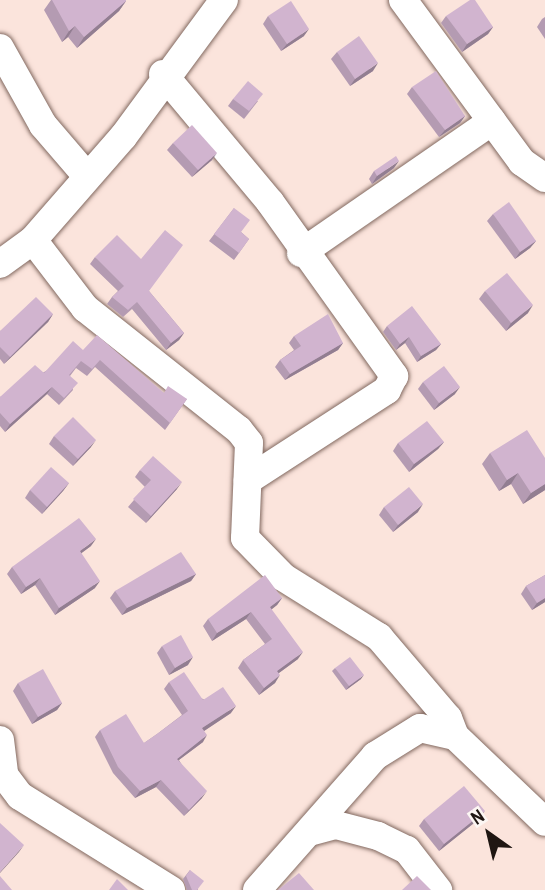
<!DOCTYPE html>
<style>
body{margin:0}
#map{position:relative;width:545px;height:890px;overflow:hidden;background:#fbe4dc;font-family:"Archivo Narrow",sans-serif}
div>[style]{position:absolute}
.roads{filter:drop-shadow(0 0 2px #826960) drop-shadow(0 0 2px #826960)}
.minor>*{height:28px;margin:-14px;padding:0 14px;transform-origin:14px;border-radius:14px;background:#fff}
.wall>*{inset:0;background:#b49bb2}
.shaded-wall>*{inset:0;background:#927e91}
.building>*{inset:0;background:#d1b4cf}
span{translate:-50% -50%;white-space:nowrap;text-align:center;line-height:1.15;-webkit-text-stroke:6px #fcf6f3;paint-order:stroke}
.north{position:absolute;left:454px;top:799px;width:70px;height:70px;-webkit-text-stroke:5px #fcf6f3;paint-order:stroke;rotate:326deg;font-size:19px;font-weight:700;line-height:28px;text-align:center;color:#1f1612}
.north::after{content:'';display:block;margin:auto;width:24px;height:32px;background:#1f1612;clip-path:polygon(50% 0,100% 100%,50% 72%,0 100%)}
</style>
<div id="map">
<div class="roads">
<div class="minor">
<div style="left:403px;top:0;width:201px;rotate:53.7deg"></div>
<div style="left:522px;top:162px;width:28px;rotate:35deg"></div>
<div style="left:0;top:48px;width:88px;rotate:60.8deg"></div>
<div style="left:43px;top:125px;width:66px;rotate:49.3deg"></div>
<div style="left:163px;top:74px;width:167px;rotate:50.1deg"></div>
<div style="left:270px;top:202px;width:214px;rotate:54.5deg"></div>
<div style="left:394px;top:376px;width:16px;rotate:117deg"></div>
<div style="left:387px;top:390px;width:166px;rotate:147.1deg"></div>
<div style="left:33px;top:240px;width:86px;rotate:52.6deg"></div>
<div style="left:85px;top:308px;width:196px;rotate:38.4deg"></div>
<div style="left:239px;top:430px;width:16px;rotate:52deg"></div>
<div style="left:249px;top:443px;width:95px;rotate:92.4deg"></div>
<div style="left:245px;top:538px;width:54px;rotate:45.7deg"></div>
<div style="left:283px;top:577px;width:113px;rotate:32deg"></div>
<div style="left:379px;top:637px;width:106px;rotate:49.6deg"></div>
<div style="left:448px;top:718px;width:19px;rotate:69deg"></div>
<div style="left:301px;top:253px;width:232px;rotate:-34.6deg"></div>
<div style="left:0;top:264px;width:41px;rotate:-36deg"></div>
<div style="left:33px;top:240px;width:137px;rotate:-48.9deg"></div>
<div style="left:123px;top:137px;width:170px;rotate:-53.6deg"></div>
<div style="left:0;top:740px;width:35px;rotate:83deg"></div>
<div style="left:4px;top:775px;width:26px;rotate:53deg"></div>
<div style="left:20px;top:796px;width:178px;rotate:31.9deg"></div>
<div style="left:313px;top:831px;width:24px;rotate:-15deg"></div>
<div style="left:336px;top:825px;width:43px;rotate:14.7deg"></div>
<div style="left:378px;top:836px;width:32px;rotate:26deg"></div>
<div style="left:407px;top:850px;width:51px;rotate:52.2deg"></div>
<div style="left:257px;top:890px;width:179px;rotate:-48.6deg"></div>
<div style="left:375px;top:756px;width:53px;rotate:-31.9deg"></div>
<div style="left:420px;top:728px;width:36px;rotate:13deg"></div>
<div style="left:455px;top:736px;width:124px;rotate:43.7deg"></div>
</div>
</div>
<div class="wall">
<div style="clip-path:polygon(51px 0,126px 0,126px 1px,119px 11px,77px 48px,68px 37px,62px 42px,44px 10px)"></div>
<div style="clip-path:polygon(268px 16px,304px 36px,281px 51px,263px 24px)"></div>
<div style="clip-path:polygon(446px 16px,493px 27px,488px 34px,462px 52px,441px 23px)"></div>
<div style="clip-path:polygon(545px 17px,545px 39px,537px 27px,542px 19px)"></div>
<div style="clip-path:polygon(337px 52px,373px 71px,350px 86px,331px 59px)"></div>
<div style="clip-path:polygon(412px 87px,465px 116px,460px 123px,439px 137px,407px 94px)"></div>
<div style="clip-path:polygon(233px 99px,258px 101px,244px 119px,228px 106px)"></div>
<div style="clip-path:polygon(173px 143px,212px 160px,192px 177px,167px 150px)"></div>
<div style="clip-path:polygon(394px 168px,372px 184px,369px 179px,374px 171px)"></div>
<div style="clip-path:polygon(234px 208px,241px 232px,249px 239px,234px 260px,209px 241px)"></div>
<div style="clip-path:polygon(493px 214px,536px 241px,530px 248px,515px 259px,487px 221px)"></div>
<div style="clip-path:polygon(95px 257px,149px 291px,184px 333px,179px 340px,166px 350px,132px 309px,123px 317px,107px 304px,112px 297px,118px 291px,90px 264px)"></div>
<div style="clip-path:polygon(485px 291px,528px 313px,506px 331px,479px 299px)"></div>
<div style="clip-path:polygon(53px 314px,48px 322px,4px 364px,0 359px,0 331px)"></div>
<div style="clip-path:polygon(387px 326px,441px 344px,436px 350px,417px 362px,405px 343px,396px 350px,383px 332px)"></div>
<div style="clip-path:polygon(294px 336px,343px 343px,338px 350px,285px 380px,275px 367px,280px 360px,294px 350px,289px 343px)"></div>
<div style="clip-path:polygon(83px 350px,164px 393px,187px 399px,165px 430px,95px 367px,87px 376px,76px 368px,70px 376px,73px 390px,59px 405px,47px 394px,5px 432px,0 426px,0 397px)"></div>
<div style="clip-path:polygon(423px 382px,455px 394px,434px 410px,418px 389px)"></div>
<div style="clip-path:polygon(54px 436px,91px 447px,73px 466px,49px 444px)"></div>
<div style="clip-path:polygon(444px 442px,438px 449px,409px 472px,393px 451px,398px 443px)"></div>
<div style="clip-path:polygon(490px 453px,545px 458px,545px 490px,523px 504px,511px 484px,499px 491px,482px 464px)"></div>
<div style="clip-path:polygon(140px 470px,177px 489px,146px 523px,128px 507px,145px 487px,135px 477px)"></div>
<div style="clip-path:polygon(69px 483px,63px 491px,42px 514px,25px 498px,30px 490px)"></div>
<div style="clip-path:polygon(384px 507px,418px 512px,393px 532px,379px 515px)"></div>
<div style="clip-path:polygon(91px 546px,81px 553px,95px 588px,55px 615px,35px 585px,21px 594px,7px 574px,12px 567px)"></div>
<div style="clip-path:polygon(196px 574px,191px 581px,122px 615px,110px 598px,115px 591px)"></div>
<div style="clip-path:polygon(545px 575px,545px 602px,532px 610px,521px 594px,526px 586px)"></div>
<div style="clip-path:polygon(282px 598px,277px 605px,271px 609px,298px 659px,279px 673px,275px 683px,259px 695px,238px 668px,243px 660px,265px 644px,246px 619px,212px 641px,203px 626px,208px 619px)"></div>
<div style="clip-path:polygon(162px 646px,188px 665px,169px 675px,157px 653px)"></div>
<div style="clip-path:polygon(335px 668px,361px 679px,346px 690px,332px 671px)"></div>
<div style="clip-path:polygon(169px 682px,231px 713px,204px 731px,203px 742px,179px 760px,202px 798px,184px 816px,156px 787px,135px 798px,113px 773px,95px 737px,100px 730px,144px 743px,157px 734px,182px 715px,164px 689px)"></div>
<div style="clip-path:polygon(18px 683px,62px 703px,57px 710px,32px 724px,13px 691px)"></div>
<div style="clip-path:polygon(424px 819px,479px 819px,439px 851px,419px 826px)"></div>
<div style="clip-path:polygon(190px 870px,198px 890px,187px 890px,183px 879px)"></div>
</div>
<div class="shaded-wall">
<div style="clip-path:polygon(126px 1px,119px 11px,77px 48px,84px 37px)"></div>
<div style="clip-path:polygon(75px 26px,68px 37px,62px 42px,69px 31px)"></div>
<div style="clip-path:polygon(493px 27px,488px 34px,462px 52px,467px 44px)"></div>
<div style="clip-path:polygon(309px 29px,304px 36px,281px 51px,287px 44px)"></div>
<div style="clip-path:polygon(378px 63px,373px 71px,350px 86px,355px 79px)"></div>
<div style="clip-path:polygon(465px 116px,460px 123px,439px 137px,445px 130px)"></div>
<div style="clip-path:polygon(217px 153px,212px 160px,192px 177px,198px 170px)"></div>
<div style="clip-path:polygon(399px 161px,394px 168px,372px 184px,377px 176px)"></div>
<div style="clip-path:polygon(536px 241px,530px 248px,515px 259px,520px 252px)"></div>
<div style="clip-path:polygon(533px 305px,528px 313px,506px 331px,511px 323px)"></div>
<div style="clip-path:polygon(53px 314px,48px 322px,4px 364px,10px 357px)"></div>
<div style="clip-path:polygon(184px 333px,179px 340px,166px 350px,171px 343px)"></div>
<div style="clip-path:polygon(409px 337px,405px 343px,396px 350px,400px 344px)"></div>
<div style="clip-path:polygon(343px 343px,338px 350px,285px 380px,290px 374px)"></div>
<div style="clip-path:polygon(441px 344px,436px 350px,417px 362px,421px 356px)"></div>
<div style="clip-path:polygon(52px 387px,47px 394px,5px 432px,10px 424px)"></div>
<div style="clip-path:polygon(460px 387px,455px 394px,434px 410px,439px 403px)"></div>
<div style="clip-path:polygon(96px 440px,91px 447px,73px 466px,78px 459px)"></div>
<div style="clip-path:polygon(444px 442px,438px 449px,409px 472px,414px 464px)"></div>
<div style="clip-path:polygon(518px 473px,511px 484px,499px 491px,507px 480px)"></div>
<div style="clip-path:polygon(182px 482px,177px 489px,146px 523px,151px 516px)"></div>
<div style="clip-path:polygon(69px 483px,63px 491px,42px 514px,47px 507px)"></div>
<div style="clip-path:polygon(545px 484px,545px 490px,523px 504px,531px 493px)"></div>
<div style="clip-path:polygon(423px 504px,418px 512px,393px 532px,398px 525px)"></div>
<div style="clip-path:polygon(96px 539px,91px 546px,75px 558px,80px 551px)"></div>
<div style="clip-path:polygon(196px 574px,191px 581px,122px 615px,127px 608px)"></div>
<div style="clip-path:polygon(40px 578px,35px 585px,21px 594px,26px 587px)"></div>
<div style="clip-path:polygon(100px 581px,95px 588px,55px 615px,59px 608px)"></div>
<div style="clip-path:polygon(282px 598px,277px 605px,265px 615px,270px 607px)"></div>
<div style="clip-path:polygon(545px 598px,545px 602px,532px 610px,537px 603px)"></div>
<div style="clip-path:polygon(251px 612px,246px 619px,212px 641px,217px 633px)"></div>
<div style="clip-path:polygon(303px 652px,298px 659px,272px 678px,277px 671px)"></div>
<div style="clip-path:polygon(193px 657px,188px 665px,169px 675px,175px 668px)"></div>
<div style="clip-path:polygon(280px 675px,275px 683px,259px 695px,264px 688px)"></div>
<div style="clip-path:polygon(364px 675px,361px 679px,346px 690px,349px 686px)"></div>
<div style="clip-path:polygon(62px 703px,57px 710px,32px 724px,38px 717px)"></div>
<div style="clip-path:polygon(236px 706px,231px 713px,198px 735px,202px 728px)"></div>
<div style="clip-path:polygon(207px 735px,203px 742px,172px 765px,177px 759px)"></div>
<div style="clip-path:polygon(161px 780px,156px 787px,135px 798px,140px 791px)"></div>
<div style="clip-path:polygon(207px 791px,202px 798px,184px 816px,189px 810px)"></div>
<div style="clip-path:polygon(485px 811px,479px 819px,439px 851px,444px 844px)"></div>
<div style="clip-path:polygon(24px 845px,19px 852px,0 873px,0 872px)"></div>
</div>
<div class="building">
<div style="clip-path:polygon(52px 0,126px 0,126px 1px,84px 37px,75px 26px,69px 31px)"></div>
<div style="clip-path:polygon(470px 0,475px 0,493px 27px,467px 44px,446px 16px)"></div>
<div style="clip-path:polygon(291px 1px,309px 29px,287px 44px,268px 16px)"></div>
<div style="clip-path:polygon(359px 36px,378px 63px,355px 79px,337px 52px)"></div>
<div style="clip-path:polygon(436px 71px,465px 116px,445px 130px,412px 87px)"></div>
<div style="clip-path:polygon(248px 81px,263px 94px,249px 111px,233px 99px)"></div>
<div style="clip-path:polygon(192px 125px,217px 153px,198px 170px,173px 143px)"></div>
<div style="clip-path:polygon(396px 156px,399px 161px,377px 176px,374px 171px)"></div>
<div style="clip-path:polygon(509px 202px,536px 241px,520px 252px,493px 214px)"></div>
<div style="clip-path:polygon(234px 208px,250px 220px,241px 232px,249px 239px,239px 253px,214px 234px)"></div>
<div style="clip-path:polygon(165px 230px,183px 245px,149px 291px,184px 333px,171px 343px,137px 302px,128px 310px,112px 297px,124px 286px,95px 257px,117px 235px,141px 259px)"></div>
<div style="clip-path:polygon(507px 273px,533px 305px,511px 323px,485px 291px)"></div>
<div style="clip-path:polygon(36px 297px,53px 314px,10px 357px,0 347px,0 331px)"></div>
<div style="clip-path:polygon(412px 306px,441px 344px,421px 356px,409px 337px,400px 344px,387px 326px)"></div>
<div style="clip-path:polygon(328px 314px,343px 343px,290px 374px,280px 360px,301px 346px,294px 336px)"></div>
<div style="clip-path:polygon(97px 335px,164px 393px,168px 386px,187px 399px,170px 423px,100px 360px,92px 369px,81px 361px,69px 375px,78px 383px,64px 398px,52px 387px,10px 424px,0 413px,0 397px,35px 365px,44px 373px,73px 341px,83px 350px)"></div>
<div style="clip-path:polygon(444px 366px,460px 387px,439px 403px,423px 382px)"></div>
<div style="clip-path:polygon(73px 417px,96px 440px,78px 459px,54px 436px)"></div>
<div style="clip-path:polygon(427px 421px,444px 442px,414px 464px,398px 443px)"></div>
<div style="clip-path:polygon(527px 430px,545px 458px,545px 484px,531px 493px,518px 473px,507px 480px,490px 453px)"></div>
<div style="clip-path:polygon(153px 456px,182px 482px,151px 516px,133px 499px,151px 480px,140px 470px)"></div>
<div style="clip-path:polygon(51px 467px,69px 483px,47px 507px,30px 490px)"></div>
<div style="clip-path:polygon(409px 487px,423px 504px,398px 525px,384px 507px)"></div>
<div style="clip-path:polygon(79px 518px,96px 539px,80px 551px,100px 581px,59px 608px,40px 578px,26px 587px,12px 567px)"></div>
<div style="clip-path:polygon(181px 552px,196px 574px,127px 608px,115px 591px)"></div>
<div style="clip-path:polygon(265px 575px,282px 598px,270px 607px,303px 652px,277px 671px,280px 675px,264px 688px,243px 660px,272px 639px,251px 612px,217px 633px,208px 619px)"></div>
<div style="clip-path:polygon(545px 575px,545px 598px,537px 603px,526px 586px)"></div>
<div style="clip-path:polygon(181px 635px,193px 657px,175px 668px,162px 646px)"></div>
<div style="clip-path:polygon(350px 657px,364px 675px,349px 686px,335px 668px)"></div>
<div style="clip-path:polygon(43px 669px,62px 703px,38px 717px,18px 683px)"></div>
<div style="clip-path:polygon(184px 672px,203px 700px,223px 687px,236px 706px,202px 728px,207px 735px,177px 759px,207px 791px,189px 810px,161px 780px,140px 791px,118px 767px,100px 730px,126px 714px,144px 743px,157px 734px,188px 711px,169px 682px)"></div>
<div style="clip-path:polygon(464px 786px,485px 811px,444px 844px,424px 819px)"></div>
<div style="clip-path:polygon(0 823px,24px 845px,0 872px)"></div>
<div style="clip-path:polygon(190px 870px,204px 881px,197px 890px,192px 890px,186px 876px)"></div>
<div style="clip-path:polygon(299px 873px,314px 890px,278px 890px)"></div>
<div style="clip-path:polygon(0 876px,12px 890px,0 890px)"></div>
<div style="clip-path:polygon(417px 876px,431px 890px,402px 890px)"></div>
<div style="clip-path:polygon(117px 879px,128px 890px,109px 890px)"></div>
</div>
<div class="north">N</div>
</div>
